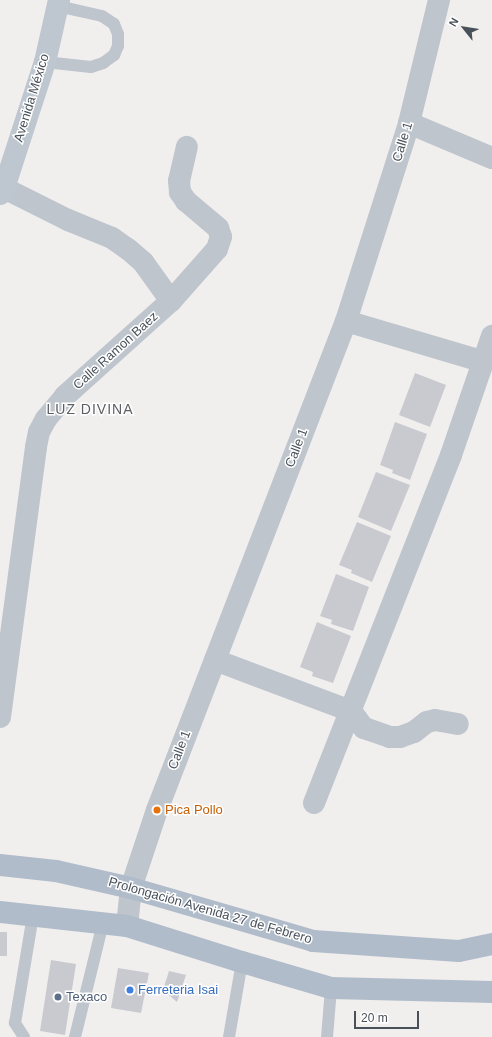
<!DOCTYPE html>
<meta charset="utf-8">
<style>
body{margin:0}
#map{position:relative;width:492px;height:1037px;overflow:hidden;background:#f1eeee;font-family:Arial,sans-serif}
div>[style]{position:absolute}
.building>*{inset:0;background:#c9cad0}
.lane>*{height:12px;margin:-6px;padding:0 6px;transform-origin:6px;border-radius:6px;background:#bec5cc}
.street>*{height:22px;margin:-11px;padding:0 11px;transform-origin:11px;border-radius:11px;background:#bec5cc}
.secondary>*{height:22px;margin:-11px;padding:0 11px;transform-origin:11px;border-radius:11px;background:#bec6d0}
.primary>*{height:22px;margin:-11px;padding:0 11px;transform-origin:11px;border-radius:11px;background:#b1bcca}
.dots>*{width:11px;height:11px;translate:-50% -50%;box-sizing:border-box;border:2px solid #fff;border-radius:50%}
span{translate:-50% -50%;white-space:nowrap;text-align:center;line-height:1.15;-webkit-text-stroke:3px #fff;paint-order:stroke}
.street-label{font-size:13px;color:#48515a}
.food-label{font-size:13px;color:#c56008}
.left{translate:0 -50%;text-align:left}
.shop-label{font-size:13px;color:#366cbe}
.service-label{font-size:13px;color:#4e5e75}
.neighbourhood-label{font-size:14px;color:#5c5e62;letter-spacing:1px}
.north{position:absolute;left:444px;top:8px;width:40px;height:40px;-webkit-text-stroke:3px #fff;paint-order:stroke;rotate:300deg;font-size:11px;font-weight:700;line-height:16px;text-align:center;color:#48515a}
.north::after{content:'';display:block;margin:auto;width:14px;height:18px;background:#48515a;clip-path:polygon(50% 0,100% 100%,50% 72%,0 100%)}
.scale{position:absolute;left:354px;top:1011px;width:65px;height:18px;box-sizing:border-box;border:2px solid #48515a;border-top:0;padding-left:5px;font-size:12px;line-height:14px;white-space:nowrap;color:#48515a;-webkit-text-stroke:3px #fff;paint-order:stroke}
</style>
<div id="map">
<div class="building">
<div style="clip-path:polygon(415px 373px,446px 385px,430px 427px,399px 415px)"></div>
<div style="clip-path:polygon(395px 422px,427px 434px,410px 480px,392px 473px,393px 470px,380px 465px)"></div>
<div style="clip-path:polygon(376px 472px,410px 485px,391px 531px,358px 517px)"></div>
<div style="clip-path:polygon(357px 522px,391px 536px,372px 582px,351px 573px,352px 570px,339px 565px)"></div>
<div style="clip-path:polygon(336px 574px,369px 587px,353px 631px,331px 624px,332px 620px,320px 616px)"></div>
<div style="clip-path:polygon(317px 622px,351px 636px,333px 683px,312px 676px,313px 672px,300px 667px)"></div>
<div style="clip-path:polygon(0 932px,7px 932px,7px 956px,0 956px)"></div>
<div style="clip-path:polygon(51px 960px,76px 964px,65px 1035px,40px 1031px)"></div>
<div style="clip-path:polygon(118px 968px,149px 973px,141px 1013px,111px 1008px)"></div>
<div style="clip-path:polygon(169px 971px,186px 975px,177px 1002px,163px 990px)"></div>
</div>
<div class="lane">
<div style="left:45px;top:62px;width:46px;rotate:6.2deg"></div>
<div style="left:91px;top:67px;width:13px;rotate:-18deg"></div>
<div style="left:103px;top:63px;width:14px;rotate:-36deg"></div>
<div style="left:114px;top:55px;width:10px;rotate:-66deg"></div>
<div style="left:118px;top:46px;width:12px;rotate:-90deg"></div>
<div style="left:118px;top:34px;width:11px;rotate:-112deg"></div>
<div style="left:114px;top:24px;width:14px;rotate:-146deg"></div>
<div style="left:102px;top:16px;width:45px;rotate:-167.2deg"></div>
<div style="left:24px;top:1037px;width:17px;rotate:-123deg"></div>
<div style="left:15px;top:1023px;width:109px;rotate:-80.5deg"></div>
<div style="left:75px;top:1037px;width:117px;rotate:-76.2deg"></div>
<div style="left:229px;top:1037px;width:76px;rotate:-80.2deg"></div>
<div style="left:327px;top:1037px;width:49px;rotate:-85.3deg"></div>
</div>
<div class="street">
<div style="left:409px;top:123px;width:90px;rotate:22.9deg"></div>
<div style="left:4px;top:188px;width:72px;rotate:26.6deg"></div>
<div style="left:68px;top:220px;width:48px;rotate:22.2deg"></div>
<div style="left:112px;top:238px;width:19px;rotate:35deg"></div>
<div style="left:128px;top:249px;width:20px;rotate:41deg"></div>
<div style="left:143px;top:262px;width:48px;rotate:54.3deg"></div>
<div style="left:346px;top:321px;width:144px;rotate:16.5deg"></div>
<div style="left:215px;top:660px;width:145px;rotate:20.6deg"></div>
<div style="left:351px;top:711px;width:21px;rotate:53deg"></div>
<div style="left:364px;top:728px;width:28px;rotate:19deg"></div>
<div style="left:390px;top:737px;width:10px"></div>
<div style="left:400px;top:737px;width:15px;rotate:-20deg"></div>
<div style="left:414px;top:732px;width:16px;rotate:-38deg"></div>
<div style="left:427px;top:722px;width:8px;rotate:-14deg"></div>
<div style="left:435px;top:720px;width:23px;rotate:10deg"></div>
<div style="left:0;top:717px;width:272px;rotate:-82.4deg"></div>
<div style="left:36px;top:447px;width:15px;rotate:-79deg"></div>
<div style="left:39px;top:432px;width:15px;rotate:-62deg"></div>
<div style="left:46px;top:419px;width:30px;rotate:-50deg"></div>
<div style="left:65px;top:396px;width:142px;rotate:-41.9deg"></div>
<div style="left:171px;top:301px;width:69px;rotate:-48.5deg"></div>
<div style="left:217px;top:249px;width:13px;rotate:-72deg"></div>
<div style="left:221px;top:237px;width:9px;rotate:-108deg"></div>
<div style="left:218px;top:228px;width:42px;rotate:-139.8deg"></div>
<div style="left:186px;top:201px;width:11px;rotate:-124deg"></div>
<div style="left:180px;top:192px;width:11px;rotate:-95deg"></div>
<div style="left:179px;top:181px;width:35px;rotate:-77deg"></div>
<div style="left:314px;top:803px;width:374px;rotate:-68.5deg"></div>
<div style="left:451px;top:455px;width:126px;rotate:-71deg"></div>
<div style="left:127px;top:926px;width:38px;rotate:-84deg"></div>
<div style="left:131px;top:888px;width:82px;rotate:-71.6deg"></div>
<div style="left:157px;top:810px;width:524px;rotate:-68.87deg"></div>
<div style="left:346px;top:321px;width:208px;rotate:-72.3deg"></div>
<div style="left:409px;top:123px;width:127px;rotate:-76.3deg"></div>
</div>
<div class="secondary">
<div style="left:0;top:194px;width:7px;rotate:-56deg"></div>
<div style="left:4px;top:188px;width:133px;rotate:-72deg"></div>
<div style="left:45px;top:62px;width:64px;rotate:-77.3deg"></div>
</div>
<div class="primary">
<div style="left:0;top:865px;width:56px;rotate:6.1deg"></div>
<div style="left:56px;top:871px;width:77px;rotate:12.8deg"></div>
<div style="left:131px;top:888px;width:190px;rotate:16.2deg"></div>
<div style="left:313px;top:941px;width:146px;rotate:3.9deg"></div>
<div style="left:459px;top:951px;width:34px;rotate:-12deg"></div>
<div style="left:0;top:912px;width:128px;rotate:6.3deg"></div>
<div style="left:127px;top:926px;width:121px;rotate:17.4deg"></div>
<div style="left:242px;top:962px;width:93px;rotate:16.3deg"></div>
<div style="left:331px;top:988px;width:161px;rotate:1.4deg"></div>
</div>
<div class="dots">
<div style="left:157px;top:810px;background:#e8710a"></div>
<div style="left:130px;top:990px;background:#3f7fe0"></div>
<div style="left:58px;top:997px;background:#5c6f8a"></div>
</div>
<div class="street-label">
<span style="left:32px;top:98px;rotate:-73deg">Avenida México</span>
<span style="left:403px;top:142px;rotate:-73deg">Calle 1</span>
<span style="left:116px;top:351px;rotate:-42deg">Calle Ramon Baez</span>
<span style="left:297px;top:448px;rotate:-69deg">Calle 1</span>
<span style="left:180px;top:750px;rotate:-69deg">Calle 1</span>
<span style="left:210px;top:911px;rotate:16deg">Prolongación Avenida 27 de Febrero</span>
</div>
<div class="food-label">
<span class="left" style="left:165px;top:810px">Pica Pollo</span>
</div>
<div class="shop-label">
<span class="left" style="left:138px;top:990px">Ferreteria Isai</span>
</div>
<div class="service-label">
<span class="left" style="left:66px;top:997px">Texaco</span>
</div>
<div class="neighbourhood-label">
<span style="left:90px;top:409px">LUZ DIVINA</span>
</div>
<div class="north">N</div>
<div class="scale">20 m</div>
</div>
